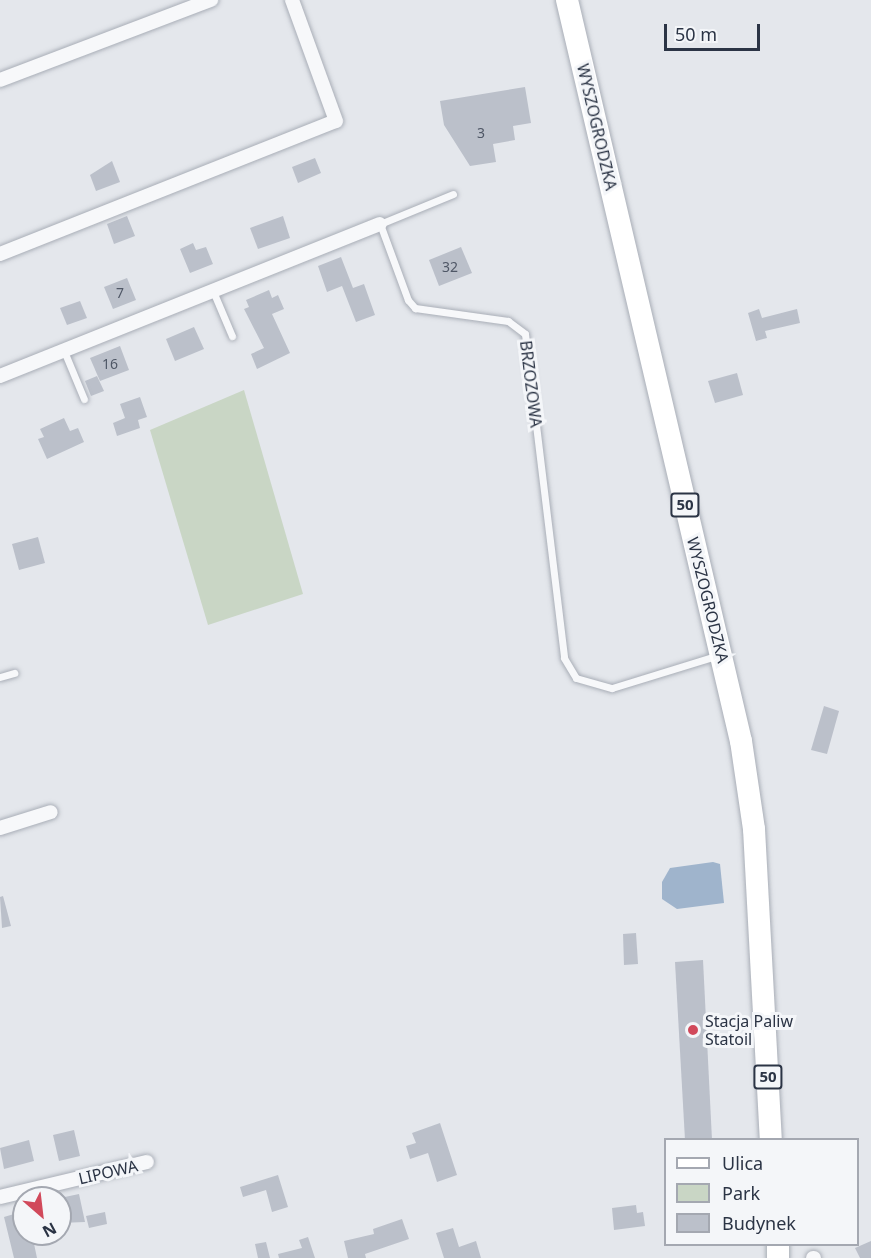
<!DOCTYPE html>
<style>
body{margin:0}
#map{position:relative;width:871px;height:1258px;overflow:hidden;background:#e4e7ec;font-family:"Noto Sans",sans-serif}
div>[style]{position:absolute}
.green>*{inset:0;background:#c9d6c5}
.water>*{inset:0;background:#9fb4cc}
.building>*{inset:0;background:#bbc0ca}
.roads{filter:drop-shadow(0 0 2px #a9aeb7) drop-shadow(0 0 2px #a9aeb7)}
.lane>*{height:7px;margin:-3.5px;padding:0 3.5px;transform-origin:3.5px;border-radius:3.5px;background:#f7f8fa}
.street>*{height:14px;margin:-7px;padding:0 7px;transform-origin:7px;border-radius:7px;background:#f7f8fa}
.primary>*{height:22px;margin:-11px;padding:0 11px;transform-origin:11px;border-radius:11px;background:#fff}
.dots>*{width:16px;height:16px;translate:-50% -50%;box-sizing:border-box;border:3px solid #f4f6f9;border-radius:50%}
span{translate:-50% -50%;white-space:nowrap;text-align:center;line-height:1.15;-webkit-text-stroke:6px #f4f6f9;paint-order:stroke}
.number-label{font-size:14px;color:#4f5766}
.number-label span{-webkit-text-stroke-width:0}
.shield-label span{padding:2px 4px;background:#f4f6f9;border:2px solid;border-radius:4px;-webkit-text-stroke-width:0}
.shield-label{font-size:15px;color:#2b3445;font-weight:700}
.street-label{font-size:16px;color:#2b3445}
.poi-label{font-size:16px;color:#2b3445}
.left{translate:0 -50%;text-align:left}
.legend{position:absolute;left:664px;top:1138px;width:195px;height:108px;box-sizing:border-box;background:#f4f6f9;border:2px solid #a4a8b1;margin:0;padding:8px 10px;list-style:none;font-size:18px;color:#2b3445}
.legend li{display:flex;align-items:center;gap:12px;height:30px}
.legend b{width:30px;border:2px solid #a4a8b1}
.north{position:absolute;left:12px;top:1186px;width:60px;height:60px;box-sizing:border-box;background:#f4f6f9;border:2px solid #a4a8b1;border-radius:50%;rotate:152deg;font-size:16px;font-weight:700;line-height:24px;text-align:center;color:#2b3445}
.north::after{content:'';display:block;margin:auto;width:21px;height:27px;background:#d1495b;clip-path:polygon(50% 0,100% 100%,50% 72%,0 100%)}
.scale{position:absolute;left:664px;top:24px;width:96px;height:27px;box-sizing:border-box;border:3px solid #2b3445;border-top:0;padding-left:8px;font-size:18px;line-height:21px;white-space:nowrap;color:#2b3445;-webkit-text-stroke:4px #f4f6f9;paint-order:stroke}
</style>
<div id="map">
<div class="green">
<div style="clip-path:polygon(244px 390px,303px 594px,208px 625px,150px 430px)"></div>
</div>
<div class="water">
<div style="clip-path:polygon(713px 862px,720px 864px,724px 903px,677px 909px,662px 899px,662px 882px,670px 868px)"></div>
</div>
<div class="building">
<div style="clip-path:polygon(525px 87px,531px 123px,513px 126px,515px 140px,493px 144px,496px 162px,470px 166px,444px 125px,440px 101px)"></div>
<div style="clip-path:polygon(315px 158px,321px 173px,298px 183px,292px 167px)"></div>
<div style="clip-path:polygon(112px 161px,120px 182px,96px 191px,90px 175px)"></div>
<div style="clip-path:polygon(127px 216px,135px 236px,114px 244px,107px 224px)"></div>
<div style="clip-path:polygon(283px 216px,290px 238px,258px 249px,250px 228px)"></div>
<div style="clip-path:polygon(193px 243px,196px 250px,206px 247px,213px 264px,190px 273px,180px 249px)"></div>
<div style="clip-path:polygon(461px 247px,472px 273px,439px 286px,429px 260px)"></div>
<div style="clip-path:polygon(341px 257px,353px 288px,364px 284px,375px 315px,356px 322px,342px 286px,327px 292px,318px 266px)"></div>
<div style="clip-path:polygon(127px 278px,136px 300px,113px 309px,104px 287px)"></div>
<div style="clip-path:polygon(269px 290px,272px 298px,278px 295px,284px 309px,272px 314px,290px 353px,257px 369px,251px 354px,264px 348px,244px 309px,249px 307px,246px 300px)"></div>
<div style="clip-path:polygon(80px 301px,87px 318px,67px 325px,60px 308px)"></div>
<div style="clip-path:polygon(759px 309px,762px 318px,797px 309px,800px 323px,765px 331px,767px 338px,756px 341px,748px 313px)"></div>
<div style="clip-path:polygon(194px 327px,204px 349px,175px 361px,166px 339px)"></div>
<div style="clip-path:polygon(120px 346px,129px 370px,100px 381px,90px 358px)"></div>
<div style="clip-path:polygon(737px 373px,743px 395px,715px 403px,708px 381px)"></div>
<div style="clip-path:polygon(97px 376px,104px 391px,91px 396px,85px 381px)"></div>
<div style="clip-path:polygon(140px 397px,147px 417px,138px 420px,140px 428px,117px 436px,113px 423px,125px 418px,120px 404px)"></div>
<div style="clip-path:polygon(64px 418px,70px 431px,78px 428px,84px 442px,47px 459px,38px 439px,44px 437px,40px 429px)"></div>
<div style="clip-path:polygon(38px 537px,45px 563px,19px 570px,12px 544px)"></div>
<div style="clip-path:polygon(824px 706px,839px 711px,827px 754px,811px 750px)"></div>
<div style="clip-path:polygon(3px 896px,11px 926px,2px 928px,0 897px)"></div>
<div style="clip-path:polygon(636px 933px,638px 964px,624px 965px,623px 934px)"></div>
<div style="clip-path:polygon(703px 960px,712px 1140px,685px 1140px,675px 962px)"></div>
<div style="clip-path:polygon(440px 1123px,457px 1175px,437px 1182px,428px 1153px,410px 1159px,406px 1146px,416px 1143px,412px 1133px)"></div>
<div style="clip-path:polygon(74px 1130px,80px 1156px,59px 1161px,53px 1135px)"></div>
<div style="clip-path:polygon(29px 1140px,34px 1161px,4px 1169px,0 1148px)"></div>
<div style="clip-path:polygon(278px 1175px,288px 1207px,272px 1212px,266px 1190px,243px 1197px,240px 1187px)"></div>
<div style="clip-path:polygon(79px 1194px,85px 1222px,60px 1223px,60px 1198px)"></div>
<div style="clip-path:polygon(636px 1205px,637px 1213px,643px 1212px,645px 1226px,614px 1230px,612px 1208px)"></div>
<div style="clip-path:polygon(24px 1211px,24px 1234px,32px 1234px,37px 1258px,14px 1258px,4px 1217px)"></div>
<div style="clip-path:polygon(105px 1212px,107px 1224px,89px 1228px,86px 1216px)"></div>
<div style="clip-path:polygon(402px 1219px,409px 1239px,365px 1254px,366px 1258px,348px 1258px,344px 1241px,374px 1234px,373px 1229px)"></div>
<div style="clip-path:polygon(453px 1228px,459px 1247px,476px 1241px,481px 1258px,444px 1258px,436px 1233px)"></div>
<div style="clip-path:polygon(308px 1237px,315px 1258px,279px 1258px,278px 1254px,302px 1248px,299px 1240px)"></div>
<div style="clip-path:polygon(871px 1241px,871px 1258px,860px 1258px,855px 1248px)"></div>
<div style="clip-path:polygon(266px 1242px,270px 1258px,258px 1258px,255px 1244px)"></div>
</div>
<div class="roads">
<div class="lane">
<div style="left:453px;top:194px;width:79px;rotate:157.7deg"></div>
<div style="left:380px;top:224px;width:81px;rotate:69.8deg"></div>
<div style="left:408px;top:300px;width:11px;rotate:49deg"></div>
<div style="left:415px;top:308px;width:94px;rotate:8deg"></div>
<div style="left:508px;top:321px;width:21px;rotate:37deg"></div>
<div style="left:525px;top:334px;width:326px;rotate:83.1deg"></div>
<div style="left:564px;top:658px;width:23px;rotate:59deg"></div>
<div style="left:576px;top:678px;width:37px;rotate:16deg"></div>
<div style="left:612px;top:688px;width:109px;rotate:-17.1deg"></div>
<div style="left:213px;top:291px;width:49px;rotate:67.1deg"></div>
<div style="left:64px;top:351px;width:52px;rotate:67.4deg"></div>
<div style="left:0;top:677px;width:15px;rotate:-16deg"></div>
</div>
<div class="street">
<div style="left:0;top:80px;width:226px;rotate:-20.8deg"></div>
<div style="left:0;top:254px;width:361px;rotate:-21.6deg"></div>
<div style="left:336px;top:121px;width:129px;rotate:-110deg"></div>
<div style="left:0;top:376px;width:409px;rotate:-21.8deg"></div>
<div style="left:0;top:828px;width:53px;rotate:-17.4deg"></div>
<div style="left:0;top:1197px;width:151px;rotate:-13.4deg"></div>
<div style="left:813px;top:1258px;width:1px"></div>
</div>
<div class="primary">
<div style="left:567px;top:0;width:761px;rotate:76.79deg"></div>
<div style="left:741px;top:741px;width:89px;rotate:81.6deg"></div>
<div style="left:754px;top:829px;width:311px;rotate:86.9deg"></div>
<div style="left:778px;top:1244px;width:14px;rotate:90deg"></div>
</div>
</div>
<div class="dots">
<div style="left:693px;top:1030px;background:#d1495b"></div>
</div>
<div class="number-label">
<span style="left:481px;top:133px">3</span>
<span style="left:450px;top:267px">32</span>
<span style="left:120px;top:293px">7</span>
<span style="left:110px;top:364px">16</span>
</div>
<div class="shield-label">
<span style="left:685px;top:505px">50</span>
<span style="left:768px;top:1077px">50</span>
</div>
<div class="street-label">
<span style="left:597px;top:127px;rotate:77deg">WYSZOGRODZKA</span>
<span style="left:531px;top:384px;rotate:83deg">BRZOZOWA</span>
<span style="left:708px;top:600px;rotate:76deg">WYSZOGRODZKA</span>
<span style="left:108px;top:1172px;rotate:-13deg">LIPOWA</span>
</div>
<div class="poi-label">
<span class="left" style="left:705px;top:1030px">Stacja Paliw<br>Statoil</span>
</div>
<ul class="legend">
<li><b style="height:8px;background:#fff"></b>Ulica</li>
<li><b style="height:16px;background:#c9d6c5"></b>Park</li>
<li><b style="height:16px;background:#bbc0ca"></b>Budynek</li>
</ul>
<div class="north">N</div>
<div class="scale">50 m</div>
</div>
